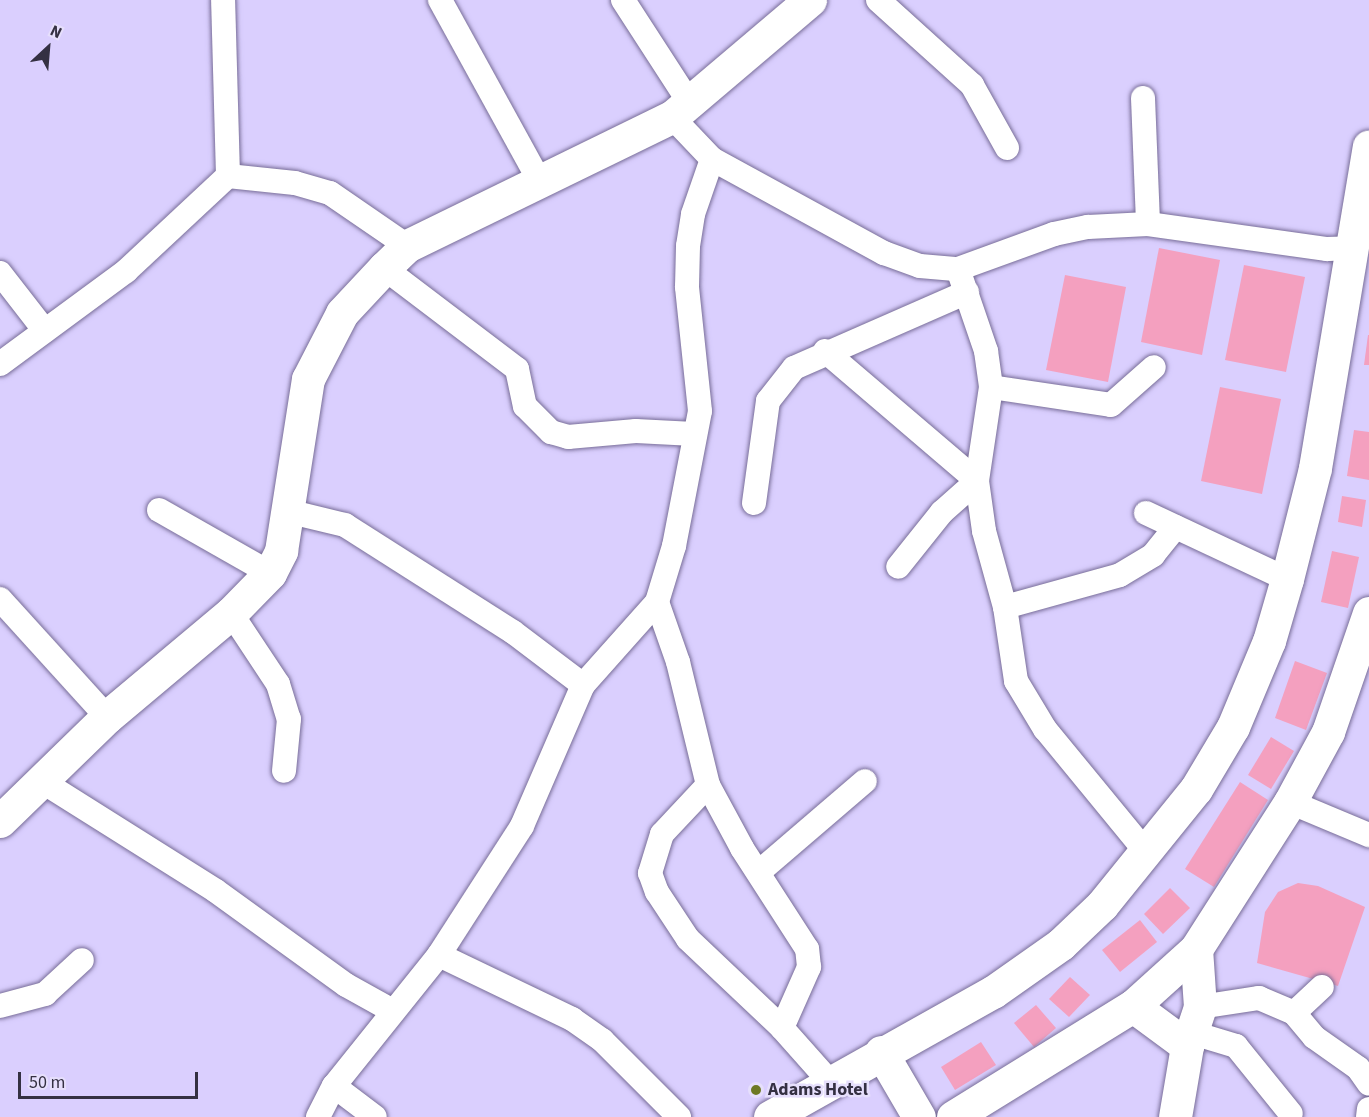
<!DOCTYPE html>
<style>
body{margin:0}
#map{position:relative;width:1369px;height:1117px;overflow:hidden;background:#dacffe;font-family:"Source Sans 3",sans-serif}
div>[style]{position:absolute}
.building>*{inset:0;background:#f4a0bf}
.roads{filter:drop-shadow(0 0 2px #786d98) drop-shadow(0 0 2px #786d98)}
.street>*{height:24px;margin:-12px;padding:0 12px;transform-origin:12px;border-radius:12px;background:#fff}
.secondary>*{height:33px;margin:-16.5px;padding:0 16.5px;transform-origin:16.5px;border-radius:16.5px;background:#fff}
.dots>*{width:16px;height:16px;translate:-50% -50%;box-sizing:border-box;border:3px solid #e6dffc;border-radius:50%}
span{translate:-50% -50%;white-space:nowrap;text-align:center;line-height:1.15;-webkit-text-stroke:5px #e6dffc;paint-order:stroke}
.poi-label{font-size:18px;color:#343042;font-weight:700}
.left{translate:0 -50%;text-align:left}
.north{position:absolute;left:18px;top:18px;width:60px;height:60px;-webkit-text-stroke:4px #e6dffc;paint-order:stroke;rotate:26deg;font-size:16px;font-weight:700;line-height:24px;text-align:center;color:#343042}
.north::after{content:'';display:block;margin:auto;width:21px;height:27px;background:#343042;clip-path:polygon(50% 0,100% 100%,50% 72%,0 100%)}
.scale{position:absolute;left:18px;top:1072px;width:180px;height:27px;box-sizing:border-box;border:3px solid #343042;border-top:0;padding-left:8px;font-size:18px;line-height:21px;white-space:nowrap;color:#343042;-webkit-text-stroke:4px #e6dffc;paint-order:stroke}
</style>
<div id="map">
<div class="building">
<div style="clip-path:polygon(1159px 248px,1220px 260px,1202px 355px,1141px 342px)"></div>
<div style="clip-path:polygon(1244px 265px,1305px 277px,1286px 372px,1225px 360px)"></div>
<div style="clip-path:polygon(1065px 275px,1126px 287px,1108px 382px,1046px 370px)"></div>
<div style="clip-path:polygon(1368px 335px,1369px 335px,1369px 365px,1364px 365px)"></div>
<div style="clip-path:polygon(1220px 387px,1281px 399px,1262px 494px,1201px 481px)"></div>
<div style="clip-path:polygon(1354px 430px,1369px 432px,1369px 480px,1347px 476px)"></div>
<div style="clip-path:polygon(1342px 496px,1366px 500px,1362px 527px,1338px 522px)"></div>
<div style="clip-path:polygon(1332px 551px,1359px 557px,1348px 608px,1321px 602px)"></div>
<div style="clip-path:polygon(1295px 661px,1327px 673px,1306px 730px,1275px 718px)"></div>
<div style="clip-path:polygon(1271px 737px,1294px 751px,1271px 789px,1248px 775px)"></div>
<div style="clip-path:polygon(1240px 782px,1268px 800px,1214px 887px,1185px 869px)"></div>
<div style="clip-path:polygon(1298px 883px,1318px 886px,1365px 907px,1338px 986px,1257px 963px,1265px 912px,1278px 892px)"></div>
<div style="clip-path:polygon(1170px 888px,1190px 908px,1163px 934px,1144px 914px)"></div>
<div style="clip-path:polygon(1140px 920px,1157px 942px,1120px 972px,1102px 950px)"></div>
<div style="clip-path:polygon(1070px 977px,1090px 995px,1069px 1017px,1049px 999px)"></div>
<div style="clip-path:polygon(1036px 1005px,1056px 1028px,1034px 1047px,1014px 1023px)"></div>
<div style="clip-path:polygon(981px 1042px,996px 1065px,955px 1090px,941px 1067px)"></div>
</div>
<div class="roads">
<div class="street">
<div style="left:440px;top:0;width:208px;rotate:61.2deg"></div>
<div style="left:623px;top:0;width:121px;rotate:57.1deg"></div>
<div style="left:878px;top:0;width:127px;rotate:42.1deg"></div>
<div style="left:972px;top:85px;width:72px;rotate:60.9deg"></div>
<div style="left:1143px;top:98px;width:126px;rotate:87.7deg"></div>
<div style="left:672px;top:117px;width:58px;rotate:46.4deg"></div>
<div style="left:712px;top:159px;width:196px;rotate:28.7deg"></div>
<div style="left:884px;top:253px;width:38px;rotate:20deg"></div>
<div style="left:920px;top:266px;width:38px;rotate:5deg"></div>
<div style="left:958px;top:269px;width:102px;rotate:-20deg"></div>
<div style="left:1054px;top:234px;width:35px;rotate:-12deg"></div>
<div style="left:1088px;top:227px;width:60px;rotate:-2.9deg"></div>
<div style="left:1148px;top:224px;width:181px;rotate:8deg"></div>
<div style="left:1327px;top:249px;width:24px;rotate:-2deg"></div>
<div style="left:228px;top:176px;width:67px;rotate:6deg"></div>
<div style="left:295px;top:183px;width:36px;rotate:16deg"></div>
<div style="left:330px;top:193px;width:93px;rotate:34.5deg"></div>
<div style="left:384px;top:268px;width:167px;rotate:37.2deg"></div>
<div style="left:517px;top:369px;width:38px;rotate:78deg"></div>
<div style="left:525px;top:406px;width:37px;rotate:45deg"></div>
<div style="left:551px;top:432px;width:18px;rotate:16deg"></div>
<div style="left:568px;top:437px;width:68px;rotate:-5deg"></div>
<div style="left:636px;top:431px;width:58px;rotate:3deg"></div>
<div style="left:958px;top:269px;width:87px;rotate:71.1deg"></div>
<div style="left:986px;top:351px;width:36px;rotate:82deg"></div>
<div style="left:991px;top:387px;width:95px;rotate:98.5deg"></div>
<div style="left:977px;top:481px;width:50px;rotate:82deg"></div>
<div style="left:984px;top:531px;width:79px;rotate:74.6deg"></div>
<div style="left:1005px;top:607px;width:75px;rotate:81.5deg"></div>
<div style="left:1016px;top:681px;width:56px;rotate:58.9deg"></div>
<div style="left:1045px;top:729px;width:159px;rotate:50.6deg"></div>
<div style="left:0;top:273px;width:73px;rotate:52.2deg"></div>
<div style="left:825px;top:351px;width:200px;rotate:40.5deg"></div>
<div style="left:977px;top:481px;width:47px;rotate:138.5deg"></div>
<div style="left:942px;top:512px;width:70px;rotate:128.7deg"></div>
<div style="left:0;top:364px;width:157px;rotate:-36.4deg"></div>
<div style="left:126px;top:271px;width:139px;rotate:-43deg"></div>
<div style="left:228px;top:176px;width:176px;rotate:-91.6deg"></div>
<div style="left:991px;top:387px;width:121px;rotate:8.5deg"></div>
<div style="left:1111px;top:405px;width:57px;rotate:-41.5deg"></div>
<div style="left:754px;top:503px;width:103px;rotate:-82.2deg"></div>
<div style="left:768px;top:401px;width:42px;rotate:-51.8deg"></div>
<div style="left:794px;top:368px;width:189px;rotate:-23.7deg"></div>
<div style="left:159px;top:510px;width:128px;rotate:29.6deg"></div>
<div style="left:287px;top:511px;width:60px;rotate:13.6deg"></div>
<div style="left:345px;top:525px;width:199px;rotate:32.5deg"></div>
<div style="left:513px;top:632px;width:88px;rotate:37.1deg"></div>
<div style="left:583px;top:685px;width:154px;rotate:113.4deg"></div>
<div style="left:522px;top:826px;width:153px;rotate:122.8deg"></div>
<div style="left:439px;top:955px;width:168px;rotate:128.7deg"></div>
<div style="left:334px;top:1086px;width:51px;rotate:37.1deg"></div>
<div style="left:1146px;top:513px;width:156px;rotate:25.1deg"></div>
<div style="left:0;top:599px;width:159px;rotate:47.8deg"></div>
<div style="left:657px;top:602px;width:64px;rotate:70.7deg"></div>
<div style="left:678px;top:662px;width:127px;rotate:76.3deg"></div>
<div style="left:1005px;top:607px;width:119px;rotate:-15.5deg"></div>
<div style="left:1120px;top:575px;width:39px;rotate:-31deg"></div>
<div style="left:1153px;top:555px;width:36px;rotate:-51deg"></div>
<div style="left:231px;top:613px;width:85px;rotate:56.5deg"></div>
<div style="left:278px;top:684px;width:37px;rotate:73deg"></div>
<div style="left:289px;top:719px;width:52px;rotate:95.5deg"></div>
<div style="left:583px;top:685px;width:111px;rotate:-48.3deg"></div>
<div style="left:657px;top:602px;width:59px;rotate:-73.1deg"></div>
<div style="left:674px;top:546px;width:137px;rotate:-79.1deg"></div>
<div style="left:700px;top:411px;width:125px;rotate:-96deg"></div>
<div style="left:687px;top:287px;width:41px;rotate:-88.6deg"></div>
<div style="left:688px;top:246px;width:32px;rotate:-81deg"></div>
<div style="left:693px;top:214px;width:58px;rotate:-70.9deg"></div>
<div style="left:43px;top:782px;width:204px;rotate:32.2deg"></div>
<div style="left:216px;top:891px;width:160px;rotate:35.9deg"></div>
<div style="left:346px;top:985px;width:54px;rotate:29deg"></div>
<div style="left:1290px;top:802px;width:86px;rotate:22.7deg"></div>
<div style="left:760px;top:871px;width:138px;rotate:-40.6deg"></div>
<div style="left:439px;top:955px;width:148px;rotate:25.7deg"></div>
<div style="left:572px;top:1019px;width:37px;rotate:35deg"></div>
<div style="left:602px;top:1040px;width:109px;rotate:45deg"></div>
<div style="left:0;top:1006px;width:47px;rotate:-14.9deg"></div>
<div style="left:45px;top:994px;width:50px;rotate:-42.6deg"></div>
<div style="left:1200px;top:1007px;width:60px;rotate:-8.7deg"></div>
<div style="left:1259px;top:998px;width:38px;rotate:23deg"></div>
<div style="left:1294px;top:1013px;width:38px;rotate:-43deg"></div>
<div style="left:1294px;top:1013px;width:31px;rotate:50deg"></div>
<div style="left:1314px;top:1037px;width:54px;rotate:35.2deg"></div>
<div style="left:1358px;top:1068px;width:19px;rotate:55deg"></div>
<div style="left:782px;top:1028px;width:67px;rotate:-66.1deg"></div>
<div style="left:809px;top:967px;width:18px;rotate:-96deg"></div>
<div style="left:807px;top:949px;width:120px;rotate:-122.8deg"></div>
<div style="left:742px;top:848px;width:72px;rotate:-118.4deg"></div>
<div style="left:708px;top:785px;width:67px;rotate:133.2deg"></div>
<div style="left:662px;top:834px;width:41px;rotate:107.1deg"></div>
<div style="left:650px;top:873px;width:20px;rotate:70deg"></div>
<div style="left:657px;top:892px;width:56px;rotate:56.6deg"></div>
<div style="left:688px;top:939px;width:129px;rotate:43.4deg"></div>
<div style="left:782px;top:1028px;width:72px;rotate:48.4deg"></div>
<div style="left:1193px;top:1033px;width:45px;rotate:16.8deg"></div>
<div style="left:1236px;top:1046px;width:87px;rotate:51deg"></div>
<div style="left:318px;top:1117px;width:35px;rotate:-63deg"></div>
<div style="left:1368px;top:1117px;width:8px;rotate:-83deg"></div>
</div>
<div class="secondary">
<div style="left:0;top:821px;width:149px;rotate:-44.2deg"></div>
<div style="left:107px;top:717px;width:162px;rotate:-40deg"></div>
<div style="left:231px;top:613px;width:56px;rotate:-45.7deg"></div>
<div style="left:270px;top:573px;width:25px;rotate:-63deg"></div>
<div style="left:281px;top:551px;width:174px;rotate:-81.1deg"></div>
<div style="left:308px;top:379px;width:74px;rotate:-62.7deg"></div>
<div style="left:342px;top:313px;width:62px;rotate:-47deg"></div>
<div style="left:384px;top:268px;width:32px;rotate:-44deg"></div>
<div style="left:407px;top:246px;width:295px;rotate:-26deg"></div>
<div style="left:672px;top:117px;width:181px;rotate:-40.3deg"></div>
<div style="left:1133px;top:1006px;width:67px;rotate:36.5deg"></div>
<div style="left:881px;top:1052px;width:75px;rotate:59.7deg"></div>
<div style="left:770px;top:1117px;width:256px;rotate:-29.3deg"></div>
<div style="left:993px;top:992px;width:83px;rotate:-35.2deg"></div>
<div style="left:1061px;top:944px;width:57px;rotate:-43.6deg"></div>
<div style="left:1102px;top:905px;width:149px;rotate:-51deg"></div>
<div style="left:1196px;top:789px;width:72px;rotate:-59.2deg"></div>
<div style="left:1233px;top:727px;width:93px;rotate:-67.3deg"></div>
<div style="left:1269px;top:641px;width:65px;rotate:-73.8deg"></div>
<div style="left:1287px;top:579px;width:114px;rotate:-75.8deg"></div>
<div style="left:1315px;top:468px;width:326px;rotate:-80.5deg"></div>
<div style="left:953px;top:1117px;width:211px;rotate:-31.7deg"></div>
<div style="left:1133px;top:1006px;width:85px;rotate:-42.1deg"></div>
<div style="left:1196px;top:949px;width:174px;rotate:-57.4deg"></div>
<div style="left:1290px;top:802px;width:80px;rotate:-61.5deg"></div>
<div style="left:1328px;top:732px;width:126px;rotate:-71deg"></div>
<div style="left:1175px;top:1117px;width:72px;rotate:-80.4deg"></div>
<div style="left:1187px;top:1046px;width:41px;rotate:-71.6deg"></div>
<div style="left:1200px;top:1007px;width:58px;rotate:-93.9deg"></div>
</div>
</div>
<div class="dots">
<div style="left:756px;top:1090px;background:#6e7924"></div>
</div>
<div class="poi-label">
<span class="left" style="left:768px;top:1090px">Adams Hotel</span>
</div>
<div class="north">N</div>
<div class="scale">50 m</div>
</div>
